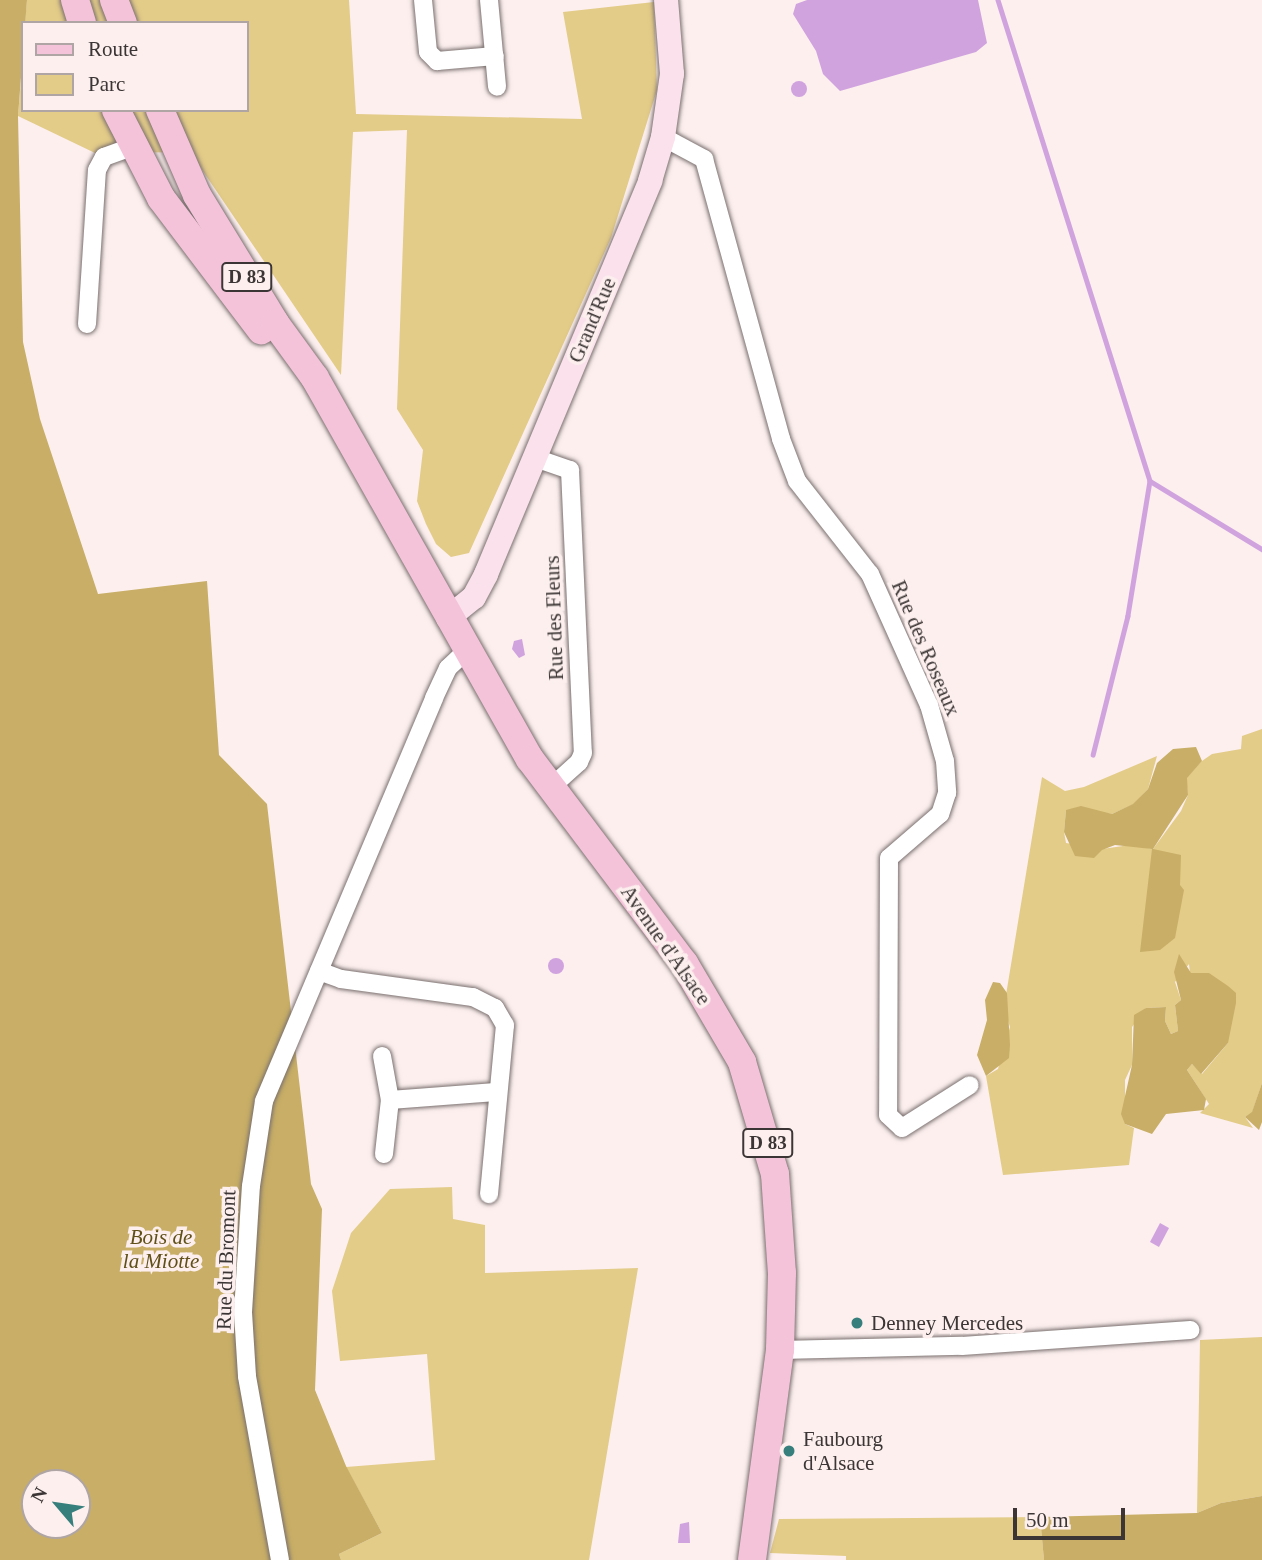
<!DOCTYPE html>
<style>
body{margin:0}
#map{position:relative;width:1262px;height:1560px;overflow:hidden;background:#fcefee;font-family:Georgia,serif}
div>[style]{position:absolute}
.green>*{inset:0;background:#e3cb88}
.forest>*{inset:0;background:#c8ae66}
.water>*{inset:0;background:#d0a3df}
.round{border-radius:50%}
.stream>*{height:4.5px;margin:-2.25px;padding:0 2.25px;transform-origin:2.25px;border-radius:2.25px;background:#d0a3df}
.roads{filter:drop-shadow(0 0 2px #7a706f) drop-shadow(0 0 2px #7a706f)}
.street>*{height:18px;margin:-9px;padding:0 9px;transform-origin:9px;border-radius:9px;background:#fff}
.secondary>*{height:24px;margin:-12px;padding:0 12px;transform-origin:12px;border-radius:12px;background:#fae1ec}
.primary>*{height:28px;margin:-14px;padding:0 14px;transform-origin:14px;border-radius:14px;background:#f4c3d9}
.dots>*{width:19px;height:19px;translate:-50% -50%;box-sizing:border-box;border:4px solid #fcefee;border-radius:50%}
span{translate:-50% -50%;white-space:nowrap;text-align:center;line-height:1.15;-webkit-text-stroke:7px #fcefee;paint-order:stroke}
.shield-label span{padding:2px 5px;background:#fcefee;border:2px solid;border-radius:5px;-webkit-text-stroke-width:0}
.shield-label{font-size:19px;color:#3b3635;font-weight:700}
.street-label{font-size:21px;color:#3b3635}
.park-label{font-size:21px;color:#604f17;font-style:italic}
.poi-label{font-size:21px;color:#3b3635}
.left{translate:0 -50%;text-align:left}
.legend{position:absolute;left:21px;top:21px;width:228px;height:91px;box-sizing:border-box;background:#fcefee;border:2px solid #afa5a4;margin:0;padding:9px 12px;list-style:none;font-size:21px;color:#3b3635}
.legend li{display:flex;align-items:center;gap:14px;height:35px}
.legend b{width:35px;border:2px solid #afa5a4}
.north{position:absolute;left:21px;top:1469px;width:70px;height:70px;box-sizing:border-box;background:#fcefee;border:2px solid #afa5a4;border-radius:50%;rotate:299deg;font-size:19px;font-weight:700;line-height:28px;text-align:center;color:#3b3635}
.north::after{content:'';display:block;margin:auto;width:24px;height:32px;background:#377f7c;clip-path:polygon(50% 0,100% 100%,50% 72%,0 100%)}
.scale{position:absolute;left:1013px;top:1508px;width:112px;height:32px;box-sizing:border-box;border:4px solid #3b3635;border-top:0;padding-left:9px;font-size:21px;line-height:24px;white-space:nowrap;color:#3b3635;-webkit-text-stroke:5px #fcefee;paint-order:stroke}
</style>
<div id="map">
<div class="green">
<div style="clip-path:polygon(27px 0,349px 0,356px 114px,582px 119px,563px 12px,654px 2px,657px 90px,611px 238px,469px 553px,451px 557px,436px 544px,426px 524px,417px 501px,423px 450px,397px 409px,407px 130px,353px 132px,341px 375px,190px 152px,95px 153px,18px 116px,23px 55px,23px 110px,247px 110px,247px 23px,25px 23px)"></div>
<div style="clip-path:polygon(1262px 729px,1262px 1083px,1252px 1113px,1245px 1117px,1253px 1128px,1200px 1113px,1209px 1104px,1187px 1070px,1192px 1064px,1202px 1074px,1228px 1043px,1209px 973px,1190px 973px,1189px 964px,1175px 982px,1181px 1000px,1175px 1005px,1178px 1031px,1171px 1034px,1165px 1021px,1166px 1007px,1146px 1008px,1132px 1027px,1132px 1065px,1125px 1080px,1125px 1124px,1134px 1128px,1129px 1165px,1003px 1175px,986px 1076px,998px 1069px,1010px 1027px,1004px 1007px,1042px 777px,1065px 791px,1084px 787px,1157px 756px,1148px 789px,1134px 804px,1112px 814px,1066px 810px,1064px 832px,1066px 843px,1102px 849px,1130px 845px,1153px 849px,1181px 811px,1188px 795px,1186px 778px,1202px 761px,1212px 754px,1241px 749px,1242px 736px)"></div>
<div style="clip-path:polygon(452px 1187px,453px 1219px,485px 1225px,485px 1273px,638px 1268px,589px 1560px,341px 1560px,339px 1554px,382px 1533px,346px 1467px,435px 1460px,427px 1354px,340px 1361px,332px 1291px,351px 1233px,390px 1189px)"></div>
<div style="clip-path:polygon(1262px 1337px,1262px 1496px,1221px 1503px,1197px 1513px,1200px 1340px)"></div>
<div style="clip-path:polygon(1040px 1517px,1044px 1560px,846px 1560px,846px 1556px,770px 1553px,779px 1519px)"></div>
</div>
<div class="forest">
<div style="clip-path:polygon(evenodd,0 0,27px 0,18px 116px,23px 342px,40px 419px,98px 594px,207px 581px,219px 755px,267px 804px,311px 1184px,322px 1209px,315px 1390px,346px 1466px,382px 1533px,339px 1554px,341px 1560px,0 1560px,0 0,35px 1483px,77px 1483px,77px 1525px,35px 1525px,35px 1483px)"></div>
<div style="clip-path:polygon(1196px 747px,1202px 761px,1187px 778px,1188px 795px,1153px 849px,1181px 855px,1180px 885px,1184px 890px,1175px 938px,1160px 950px,1140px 952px,1152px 849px,1115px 845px,1102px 850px,1094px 858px,1075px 856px,1064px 832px,1066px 810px,1081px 806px,1112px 814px,1133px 804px,1148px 789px,1157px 763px,1173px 749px)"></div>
<div style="clip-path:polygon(1179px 954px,1191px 973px,1209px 973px,1228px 986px,1236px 993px,1236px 1003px,1228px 1043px,1201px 1074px,1192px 1064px,1187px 1070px,1206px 1099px,1204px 1110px,1166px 1114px,1152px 1134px,1125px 1124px,1121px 1114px,1132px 1065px,1134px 1015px,1146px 1008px,1166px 1007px,1165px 1021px,1171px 1034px,1178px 1031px,1175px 1005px,1181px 1000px,1174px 972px)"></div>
<div style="clip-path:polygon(993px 982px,1000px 983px,1007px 993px,1010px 1045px,1009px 1058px,986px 1076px,977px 1055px,987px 1020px,985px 1000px)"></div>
<div style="clip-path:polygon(1262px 1083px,1262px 1122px,1259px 1130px,1245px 1117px,1252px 1112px)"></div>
<div style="clip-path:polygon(1262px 1496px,1262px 1560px,1044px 1560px,1040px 1517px,1197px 1513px,1221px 1503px)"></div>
</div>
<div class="water">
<div style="clip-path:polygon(807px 0,978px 0,987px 43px,976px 52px,840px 91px,823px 74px,816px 51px,793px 14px,796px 4px)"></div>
<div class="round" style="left:791px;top:81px;width:16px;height:16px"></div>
<div style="clip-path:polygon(522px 639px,525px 655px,519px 658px,512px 649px,514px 641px)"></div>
<div class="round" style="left:548px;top:958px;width:16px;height:16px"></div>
<div style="clip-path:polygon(1160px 1223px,1169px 1228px,1159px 1247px,1150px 1242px)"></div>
<div style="clip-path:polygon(689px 1522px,690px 1543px,678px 1543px,680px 1524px)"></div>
</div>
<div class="stream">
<div style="left:998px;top:0;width:504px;rotate:72.46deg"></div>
<div style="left:1150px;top:481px;width:137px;rotate:99.3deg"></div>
<div style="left:1128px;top:616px;width:143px;rotate:104.1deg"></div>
<div style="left:1150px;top:481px;width:131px;rotate:31.3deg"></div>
</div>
<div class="roads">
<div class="street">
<div style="left:423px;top:0;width:52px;rotate:84.5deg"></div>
<div style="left:428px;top:52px;width:13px;rotate:45deg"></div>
<div style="left:437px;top:61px;width:58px;rotate:-4.9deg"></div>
<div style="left:489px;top:0;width:87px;rotate:84.7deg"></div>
<div style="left:663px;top:137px;width:47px;rotate:28.2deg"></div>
<div style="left:704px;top:159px;width:290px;rotate:74.6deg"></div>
<div style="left:781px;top:439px;width:45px;rotate:69.1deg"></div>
<div style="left:797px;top:481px;width:118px;rotate:51.9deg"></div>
<div style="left:870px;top:574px;width:144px;rotate:65.8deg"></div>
<div style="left:929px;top:705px;width:58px;rotate:74.1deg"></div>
<div style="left:945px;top:761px;width:32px;rotate:86deg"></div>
<div style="left:947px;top:793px;width:22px;rotate:108deg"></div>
<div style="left:940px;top:814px;width:67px;rotate:139.2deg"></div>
<div style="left:889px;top:858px;width:257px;rotate:90.2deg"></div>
<div style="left:888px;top:1115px;width:19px;rotate:43deg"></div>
<div style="left:902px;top:1128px;width:80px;rotate:-32.3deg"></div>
<div style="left:87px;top:324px;width:154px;rotate:-86.3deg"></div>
<div style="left:97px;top:170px;width:15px;rotate:-62deg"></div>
<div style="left:104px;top:157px;width:30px;rotate:-20deg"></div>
<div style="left:535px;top:458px;width:37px;rotate:19deg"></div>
<div style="left:570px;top:470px;width:283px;rotate:87.4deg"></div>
<div style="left:583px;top:753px;width:10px;rotate:114deg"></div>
<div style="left:579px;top:762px;width:39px;rotate:138deg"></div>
<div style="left:319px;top:971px;width:23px;rotate:20deg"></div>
<div style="left:341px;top:979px;width:133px;rotate:7.8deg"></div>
<div style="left:473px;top:997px;width:25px;rotate:27deg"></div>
<div style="left:495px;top:1008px;width:20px;rotate:60deg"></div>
<div style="left:505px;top:1025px;width:170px;rotate:95.4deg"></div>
<div style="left:382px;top:1056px;width:45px;rotate:79.7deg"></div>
<div style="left:384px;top:1154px;width:54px;rotate:-83.7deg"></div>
<div style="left:390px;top:1100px;width:106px;rotate:-4.3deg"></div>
<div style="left:780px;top:1350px;width:182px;rotate:-1.3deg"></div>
<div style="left:962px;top:1346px;width:229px;rotate:-4deg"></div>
<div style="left:280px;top:1560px;width:187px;rotate:-100.2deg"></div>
<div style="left:247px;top:1376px;width:64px;rotate:-93.6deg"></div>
<div style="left:243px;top:1312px;width:126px;rotate:-86.4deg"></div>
<div style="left:251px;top:1186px;width:86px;rotate:-81.3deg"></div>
<div style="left:264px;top:1101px;width:437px;rotate:-67.1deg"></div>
<div style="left:434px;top:698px;width:33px;rotate:-65deg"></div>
<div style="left:448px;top:668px;width:25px;rotate:-43deg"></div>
</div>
<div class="secondary">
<div style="left:448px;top:618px;width:33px;rotate:-39deg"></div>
<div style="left:474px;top:597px;width:26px;rotate:-62deg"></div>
<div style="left:486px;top:574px;width:426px;rotate:-67.3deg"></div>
<div style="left:650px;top:181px;width:46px;rotate:-73.5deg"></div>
<div style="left:663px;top:137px;width:64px;rotate:-81.9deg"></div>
<div style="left:672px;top:74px;width:74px;rotate:-94.6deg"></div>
</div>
<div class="primary">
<div style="left:75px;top:0;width:24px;rotate:73deg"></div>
<div style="left:114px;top:0;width:25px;rotate:69deg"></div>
<div style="left:116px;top:110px;width:99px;rotate:62.9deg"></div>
<div style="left:161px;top:198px;width:166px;rotate:52.9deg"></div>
<div style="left:160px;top:110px;width:93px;rotate:66.5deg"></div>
<div style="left:197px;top:195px;width:150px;rotate:58.6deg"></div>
<div style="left:275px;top:323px;width:68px;rotate:54deg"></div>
<div style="left:315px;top:378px;width:437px;rotate:60.6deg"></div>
<div style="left:530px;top:759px;width:256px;rotate:53deg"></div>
<div style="left:684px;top:963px;width:115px;rotate:59.6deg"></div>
<div style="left:742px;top:1062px;width:117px;rotate:73.6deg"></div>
<div style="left:775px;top:1174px;width:99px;rotate:86deg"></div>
<div style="left:782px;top:1273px;width:77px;rotate:91.5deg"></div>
<div style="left:780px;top:1350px;width:212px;rotate:97.6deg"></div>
</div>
</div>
<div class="dots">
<div style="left:857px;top:1323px;background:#377f7c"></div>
<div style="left:789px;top:1451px;background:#377f7c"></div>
</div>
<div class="shield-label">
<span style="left:247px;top:277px">D 83</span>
<span style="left:768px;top:1143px">D 83</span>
</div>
<div class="street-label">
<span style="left:592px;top:320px;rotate:-67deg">Grand'Rue</span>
<span style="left:554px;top:618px;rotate:-92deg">Rue des Fleurs</span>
<span style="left:926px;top:648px;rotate:67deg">Rue des Roseaux</span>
<span style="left:666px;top:945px;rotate:55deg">Avenue d'Alsace</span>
<span style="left:226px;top:1260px;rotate:-88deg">Rue du Bromont</span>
</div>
<div class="park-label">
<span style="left:161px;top:1249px">Bois de<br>la Miotte</span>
</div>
<div class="poi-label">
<span class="left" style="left:871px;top:1323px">Denney Mercedes</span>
<span class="left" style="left:803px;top:1451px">Faubourg<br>d'Alsace</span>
</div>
<ul class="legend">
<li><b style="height:9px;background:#f4c3d9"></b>Route</li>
<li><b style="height:19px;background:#e3cb88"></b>Parc</li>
</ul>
<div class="north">N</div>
<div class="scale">50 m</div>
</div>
